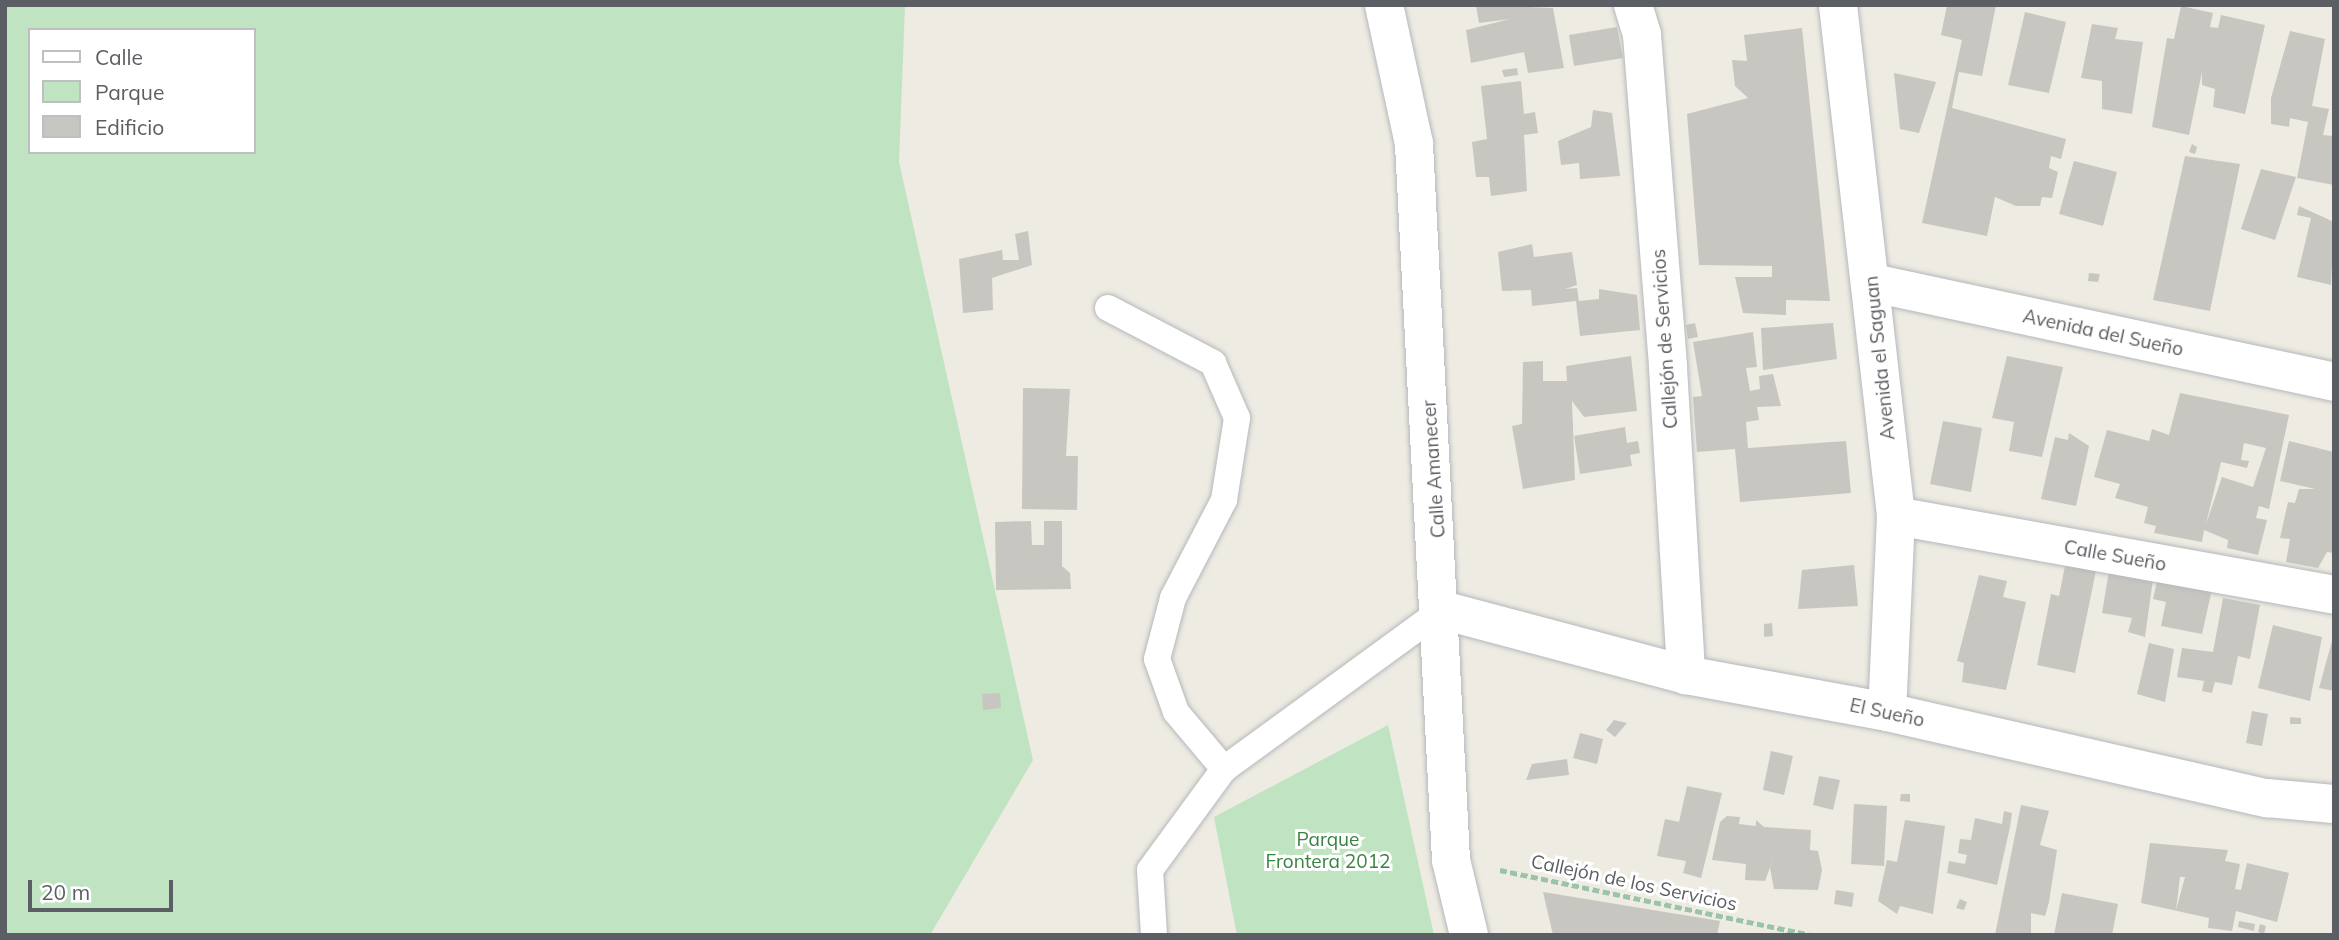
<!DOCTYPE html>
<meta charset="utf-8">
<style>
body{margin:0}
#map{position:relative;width:2339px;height:940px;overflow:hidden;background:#edebe2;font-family:Mulish,sans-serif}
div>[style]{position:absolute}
.green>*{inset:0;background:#c0e3c2}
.building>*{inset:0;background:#c8c6c0}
.path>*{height:4.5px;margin-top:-2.25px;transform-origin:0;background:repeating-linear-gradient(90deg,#9ac3a9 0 7px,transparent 0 10.5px)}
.roads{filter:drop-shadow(0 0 2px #b5b8bc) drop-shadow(0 0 2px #b5b8bc)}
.lane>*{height:26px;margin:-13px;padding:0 13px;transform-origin:13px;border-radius:13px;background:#fff}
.street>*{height:38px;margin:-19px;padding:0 19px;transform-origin:19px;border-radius:19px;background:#fff}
.secondary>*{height:38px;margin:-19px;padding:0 19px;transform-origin:19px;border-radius:19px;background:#fff}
span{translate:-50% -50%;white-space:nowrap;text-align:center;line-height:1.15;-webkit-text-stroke:6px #fff;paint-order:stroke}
.street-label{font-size:19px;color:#5b5e62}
.park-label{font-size:19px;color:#398342}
.frame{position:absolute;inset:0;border:7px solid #5b5e62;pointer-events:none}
.legend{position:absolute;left:28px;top:28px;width:228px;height:126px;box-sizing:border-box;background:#fff;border:2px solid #bdbfc0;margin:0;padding:9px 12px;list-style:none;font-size:21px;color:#5b5e62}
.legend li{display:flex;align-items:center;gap:14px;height:35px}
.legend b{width:35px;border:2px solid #bdbfc0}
.scale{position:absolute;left:28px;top:880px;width:145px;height:32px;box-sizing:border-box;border:4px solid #5b5e62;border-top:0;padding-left:9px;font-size:21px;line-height:24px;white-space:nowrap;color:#5b5e62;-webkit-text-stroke:5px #fff;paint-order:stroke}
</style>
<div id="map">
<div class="green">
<div style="clip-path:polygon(evenodd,5px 5px,905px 5px,899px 162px,1033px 760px,930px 935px,5px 935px,5px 5px,30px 30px,254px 30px,254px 152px,30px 152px,30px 30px)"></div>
<div style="clip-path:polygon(1388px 725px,1434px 935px,1237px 935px,1214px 817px)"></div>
</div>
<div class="building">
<div style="clip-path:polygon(1476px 5px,1553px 8px,1564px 68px,1528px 73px,1524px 52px,1471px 63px,1466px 30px,1510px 19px,1479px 23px)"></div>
<div style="clip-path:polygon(1947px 5px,1996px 5px,1982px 76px,1959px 72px,1952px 108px,2066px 139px,2061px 159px,2051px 156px,2049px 168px,2058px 172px,2052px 198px,2042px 197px,2040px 206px,2016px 206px,1995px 197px,1987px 236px,1922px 223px,1962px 40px,1941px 35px)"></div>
<div style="clip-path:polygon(2181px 6px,2213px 13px,2210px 27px,2218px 28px,2221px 15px,2265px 25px,2245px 114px,2213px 107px,2215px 89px,2202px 85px,2202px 72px,2189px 135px,2152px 127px,2167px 38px,2174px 39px)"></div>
<div style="clip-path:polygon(2025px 12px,2066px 22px,2049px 93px,2008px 85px)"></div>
<div style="clip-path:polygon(2092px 24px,2118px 28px,2115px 39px,2143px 42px,2132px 114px,2102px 109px,2102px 81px,2081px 78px)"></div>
<div style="clip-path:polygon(1617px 27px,1623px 58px,1574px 66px,1569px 35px)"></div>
<div style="clip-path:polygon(1802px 28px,1830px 301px,1786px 300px,1786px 315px,1743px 313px,1735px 277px,1772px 277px,1772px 266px,1699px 265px,1687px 114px,1748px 98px,1735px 86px,1732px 60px,1747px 61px,1744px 35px)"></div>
<div style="clip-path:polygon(2290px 31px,2325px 39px,2312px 106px,2329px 109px,2323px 135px,2334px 136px,2334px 185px,2297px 178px,2308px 122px,2290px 118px,2289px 127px,2271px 124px,2271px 98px)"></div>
<div style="clip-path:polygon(1517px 68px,1518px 75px,1504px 77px,1502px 70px)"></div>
<div style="clip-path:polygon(1894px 73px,1936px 82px,1919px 133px,1900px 129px)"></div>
<div style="clip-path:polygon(1521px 81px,1524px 114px,1535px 112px,1538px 133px,1524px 135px,1527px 191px,1491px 196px,1489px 177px,1476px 177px,1472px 142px,1487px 139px,1481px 86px)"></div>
<div style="clip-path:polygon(1593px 110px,1612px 113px,1620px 176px,1580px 179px,1579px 163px,1561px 165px,1558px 141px,1591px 127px)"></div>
<div style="clip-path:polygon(2192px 144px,2197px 147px,2195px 154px,2189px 152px)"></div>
<div style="clip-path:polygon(2185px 156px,2240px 164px,2210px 311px,2153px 300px)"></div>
<div style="clip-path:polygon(2074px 161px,2117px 172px,2103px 226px,2059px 214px)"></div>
<div style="clip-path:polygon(2261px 169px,2296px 177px,2275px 240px,2241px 229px)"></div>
<div style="clip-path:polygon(2299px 206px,2334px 222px,2331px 285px,2297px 277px,2311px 218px,2297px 215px)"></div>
<div style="clip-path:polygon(1028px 231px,1032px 265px,992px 278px,993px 310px,963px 313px,959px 259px,1002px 250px,1003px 260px,1019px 260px,1015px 234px)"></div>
<div style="clip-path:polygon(1532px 244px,1534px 257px,1572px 252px,1577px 285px,1565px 289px,1577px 288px,1579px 301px,1599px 299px,1599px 289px,1637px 295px,1640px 330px,1580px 336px,1576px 301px,1532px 306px,1531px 290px,1502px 291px,1498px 252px)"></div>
<div style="clip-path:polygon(2089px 273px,2100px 274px,2098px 282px,2088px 281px)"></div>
<div style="clip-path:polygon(1695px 323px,1698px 337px,1688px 339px,1686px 325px)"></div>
<div style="clip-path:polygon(1833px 323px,1837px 359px,1763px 370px,1761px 328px)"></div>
<div style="clip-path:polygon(1753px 332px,1757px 367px,1746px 368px,1750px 391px,1760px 389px,1759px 376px,1773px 374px,1781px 406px,1757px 407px,1759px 420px,1746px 422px,1748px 448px,1846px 441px,1851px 493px,1740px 502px,1735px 449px,1697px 452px,1693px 397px,1702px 396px,1693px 342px)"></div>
<div style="clip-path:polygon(1631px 356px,1637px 411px,1584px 417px,1572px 401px,1575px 480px,1523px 489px,1512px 426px,1522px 424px,1523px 362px,1543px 361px,1543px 381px,1567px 381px,1566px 366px)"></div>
<div style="clip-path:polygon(2007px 356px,2063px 367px,2042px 457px,2009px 451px,2014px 422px,1992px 418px)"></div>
<div style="clip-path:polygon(1023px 388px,1070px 389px,1066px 456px,1078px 456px,1077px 510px,1022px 509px)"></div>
<div style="clip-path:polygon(evenodd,2180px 393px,2289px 415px,2269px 509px,2259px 506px,2256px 518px,2267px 520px,2258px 555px,2227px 548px,2228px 540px,2204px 530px,2202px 542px,2154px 533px,2156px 526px,2144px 523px,2148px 507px,2115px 498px,2120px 484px,2094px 477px,2107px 430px,2149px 441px,2152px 429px,2169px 435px,2180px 393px,2244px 443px,2266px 448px,2253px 487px,2222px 477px,2206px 524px,2221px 462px,2247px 468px,2249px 461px,2241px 460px,2244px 443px)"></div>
<div style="clip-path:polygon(1943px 421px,1982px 428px,1971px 492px,1930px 484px)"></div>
<div style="clip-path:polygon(1625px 427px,1627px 443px,1638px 441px,1640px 453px,1630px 455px,1632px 466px,1580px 474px,1574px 436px)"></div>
<div style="clip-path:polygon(2069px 433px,2089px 446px,2076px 506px,2041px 499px,2055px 437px,2068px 440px)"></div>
<div style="clip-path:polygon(2289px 441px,2334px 452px,2334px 553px,2327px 552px,2318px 568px,2286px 562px,2290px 539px,2280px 538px,2288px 502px,2295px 503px,2299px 489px,2315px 489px,2280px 481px)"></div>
<div style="clip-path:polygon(1031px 521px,1032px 545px,1044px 545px,1044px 521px,1062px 521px,1062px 566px,1070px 573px,1071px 589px,996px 590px,995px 522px)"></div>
<div style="clip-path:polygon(2067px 556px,2098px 561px,2075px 673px,2037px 665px,2051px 594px,2059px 596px)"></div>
<div style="clip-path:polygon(1854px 565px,1858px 606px,1798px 609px,1802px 570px)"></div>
<div style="clip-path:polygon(2109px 571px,2153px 579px,2145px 637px,2128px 632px,2132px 618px,2102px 613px)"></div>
<div style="clip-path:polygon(2159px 573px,2213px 585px,2202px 634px,2161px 626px,2166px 602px,2153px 599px)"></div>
<div style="clip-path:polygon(1979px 575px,2007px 581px,2003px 597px,2026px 602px,2006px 690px,1962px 682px,1964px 663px,1957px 661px)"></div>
<div style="clip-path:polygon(2223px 598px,2260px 605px,2250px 659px,2238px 656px,2232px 685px,2215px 682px,2212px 693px,2202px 691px,2204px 681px,2177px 677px,2182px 648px,2213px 652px)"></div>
<div style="clip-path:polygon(1772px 623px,1773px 636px,1764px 637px,1764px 624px)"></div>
<div style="clip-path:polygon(2273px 625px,2322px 637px,2310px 701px,2258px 688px)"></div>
<div style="clip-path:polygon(2334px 634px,2334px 691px,2319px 688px)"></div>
<div style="clip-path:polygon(2149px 643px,2174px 649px,2165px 702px,2137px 694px)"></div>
<div style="clip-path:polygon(1000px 693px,1001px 708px,983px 710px,982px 694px)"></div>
<div style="clip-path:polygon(2252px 711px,2268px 714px,2262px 746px,2246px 743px)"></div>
<div style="clip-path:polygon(2290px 717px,2301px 718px,2301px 724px,2290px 724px)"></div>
<div style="clip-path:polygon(1614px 720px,1627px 723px,1615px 737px,1606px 730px)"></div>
<div style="clip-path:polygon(1580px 733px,1603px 739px,1597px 764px,1573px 758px)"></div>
<div style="clip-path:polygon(1771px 751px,1793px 756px,1784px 795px,1763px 790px)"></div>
<div style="clip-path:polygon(1567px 759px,1569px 775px,1526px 780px,1532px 764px)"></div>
<div style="clip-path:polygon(1819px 776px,1840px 780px,1833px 810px,1813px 805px)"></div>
<div style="clip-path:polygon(1687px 786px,1722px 793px,1701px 878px,1683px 873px,1686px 861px,1657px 856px,1665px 819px,1679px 822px)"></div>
<div style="clip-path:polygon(1901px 794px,1910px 794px,1910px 802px,1900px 801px)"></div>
<div style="clip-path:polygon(1854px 804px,1887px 806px,1884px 866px,1851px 864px)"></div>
<div style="clip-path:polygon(2021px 805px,2049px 811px,2040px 845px,2057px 850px,2049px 902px,2045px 916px,2031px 913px,2031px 935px,1995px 935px)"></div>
<div style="clip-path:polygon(2004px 811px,2012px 813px,2010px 827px,1997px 885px,1947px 873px,1949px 861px,1965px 864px,1967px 855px,1958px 853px,1960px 839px,1971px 840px,1975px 818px,2002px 824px)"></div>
<div style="clip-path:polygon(1727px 816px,1740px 817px,1739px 824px,1756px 826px,1756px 820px,1764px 827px,1811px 830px,1810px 850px,1818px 851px,1822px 870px,1818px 890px,1774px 889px,1770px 868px,1776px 851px,1765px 881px,1745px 880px,1746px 864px,1712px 860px,1720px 822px)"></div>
<div style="clip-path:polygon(1905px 820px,1945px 826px,1933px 914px,1900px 906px,1897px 914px,1878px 901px,1887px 860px,1897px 862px)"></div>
<div style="clip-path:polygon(evenodd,2150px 843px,2228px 850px,2225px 861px,2240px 864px,2235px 889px,2241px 890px,2247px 863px,2289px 873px,2277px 922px,2236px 911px,2232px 931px,2208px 928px,2209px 918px,2141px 903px,2150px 843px,2180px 877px,2185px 877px,2176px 910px,2180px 877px)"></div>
<div style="clip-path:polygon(1836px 890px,1854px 893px,1852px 907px,1834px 904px)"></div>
<div style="clip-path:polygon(1543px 892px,1720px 921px,1717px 935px,1553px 935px)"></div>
<div style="clip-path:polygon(2062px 893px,2118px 904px,2112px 935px,2054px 935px)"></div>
<div style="clip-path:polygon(1960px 899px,1967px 902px,1964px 910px,1956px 908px)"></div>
<div style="clip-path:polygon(2239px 921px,2255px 924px,2254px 931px,2238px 927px)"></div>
<div style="clip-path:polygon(2260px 924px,2266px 926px,2264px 934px,2258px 932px)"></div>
</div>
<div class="path">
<div style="left:1500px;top:870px;width:318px;rotate:11.8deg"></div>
</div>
<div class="roads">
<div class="lane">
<div style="left:1108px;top:308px;width:119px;rotate:27.6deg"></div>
<div style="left:1213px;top:363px;width:60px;rotate:66.4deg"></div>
<div style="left:1237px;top:418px;width:83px;rotate:99deg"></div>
<div style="left:1224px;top:500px;width:110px;rotate:117.5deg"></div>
<div style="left:1173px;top:598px;width:63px;rotate:104.7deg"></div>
<div style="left:1157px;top:659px;width:56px;rotate:70.3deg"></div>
<div style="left:1176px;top:712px;width:75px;rotate:49.9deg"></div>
<div style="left:1154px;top:935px;width:65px;rotate:-93.5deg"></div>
<div style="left:1150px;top:870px;width:125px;rotate:-53.8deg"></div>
<div style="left:1224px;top:769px;width:270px;rotate:-36.1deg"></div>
</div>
<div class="street">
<div style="left:1633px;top:5px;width:31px;rotate:73deg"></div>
<div style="left:1642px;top:35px;width:334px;rotate:85.5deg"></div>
<div style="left:1668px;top:368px;width:308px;rotate:86.6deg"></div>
<div style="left:1838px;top:5px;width:514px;rotate:83.52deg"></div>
<div style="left:1896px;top:516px;width:196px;rotate:92.6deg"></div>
<div style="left:1873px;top:283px;width:472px;rotate:12.1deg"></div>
<div style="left:1896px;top:516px;width:445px;rotate:10.2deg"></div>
<div style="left:1442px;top:610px;width:253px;rotate:14.9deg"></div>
<div style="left:1686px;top:675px;width:204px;rotate:10.4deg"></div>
<div style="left:1887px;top:712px;width:390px;rotate:12.8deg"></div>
<div style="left:2267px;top:798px;width:67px;rotate:5.1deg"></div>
</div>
<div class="secondary">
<div style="left:1384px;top:5px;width:142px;rotate:77.8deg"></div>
<div style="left:1414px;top:144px;width:717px;rotate:87.04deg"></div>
<div style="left:1451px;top:860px;width:77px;rotate:76.5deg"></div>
</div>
</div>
<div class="street-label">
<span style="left:2103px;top:333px;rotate:12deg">Avenida del Sueño</span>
<span style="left:1665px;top:339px;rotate:-94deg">Callejón de Servicios</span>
<span style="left:1880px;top:358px;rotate:-96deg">Avenida el Saguan</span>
<span style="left:1434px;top:469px;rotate:-94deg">Calle Amanecer</span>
<span style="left:2115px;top:556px;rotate:10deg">Calle Sueño</span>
<span style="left:1887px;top:713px;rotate:12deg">El Sueño</span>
<span style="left:1634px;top:883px;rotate:12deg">Callejón de los Servicios</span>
</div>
<div class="park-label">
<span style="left:1328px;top:851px">Parque<br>Frontera 2012</span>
</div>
<div class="frame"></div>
<ul class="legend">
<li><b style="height:9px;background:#fff"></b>Calle</li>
<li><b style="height:19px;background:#c0e3c2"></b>Parque</li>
<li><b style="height:19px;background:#c8c6c0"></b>Edificio</li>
</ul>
<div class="scale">20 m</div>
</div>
